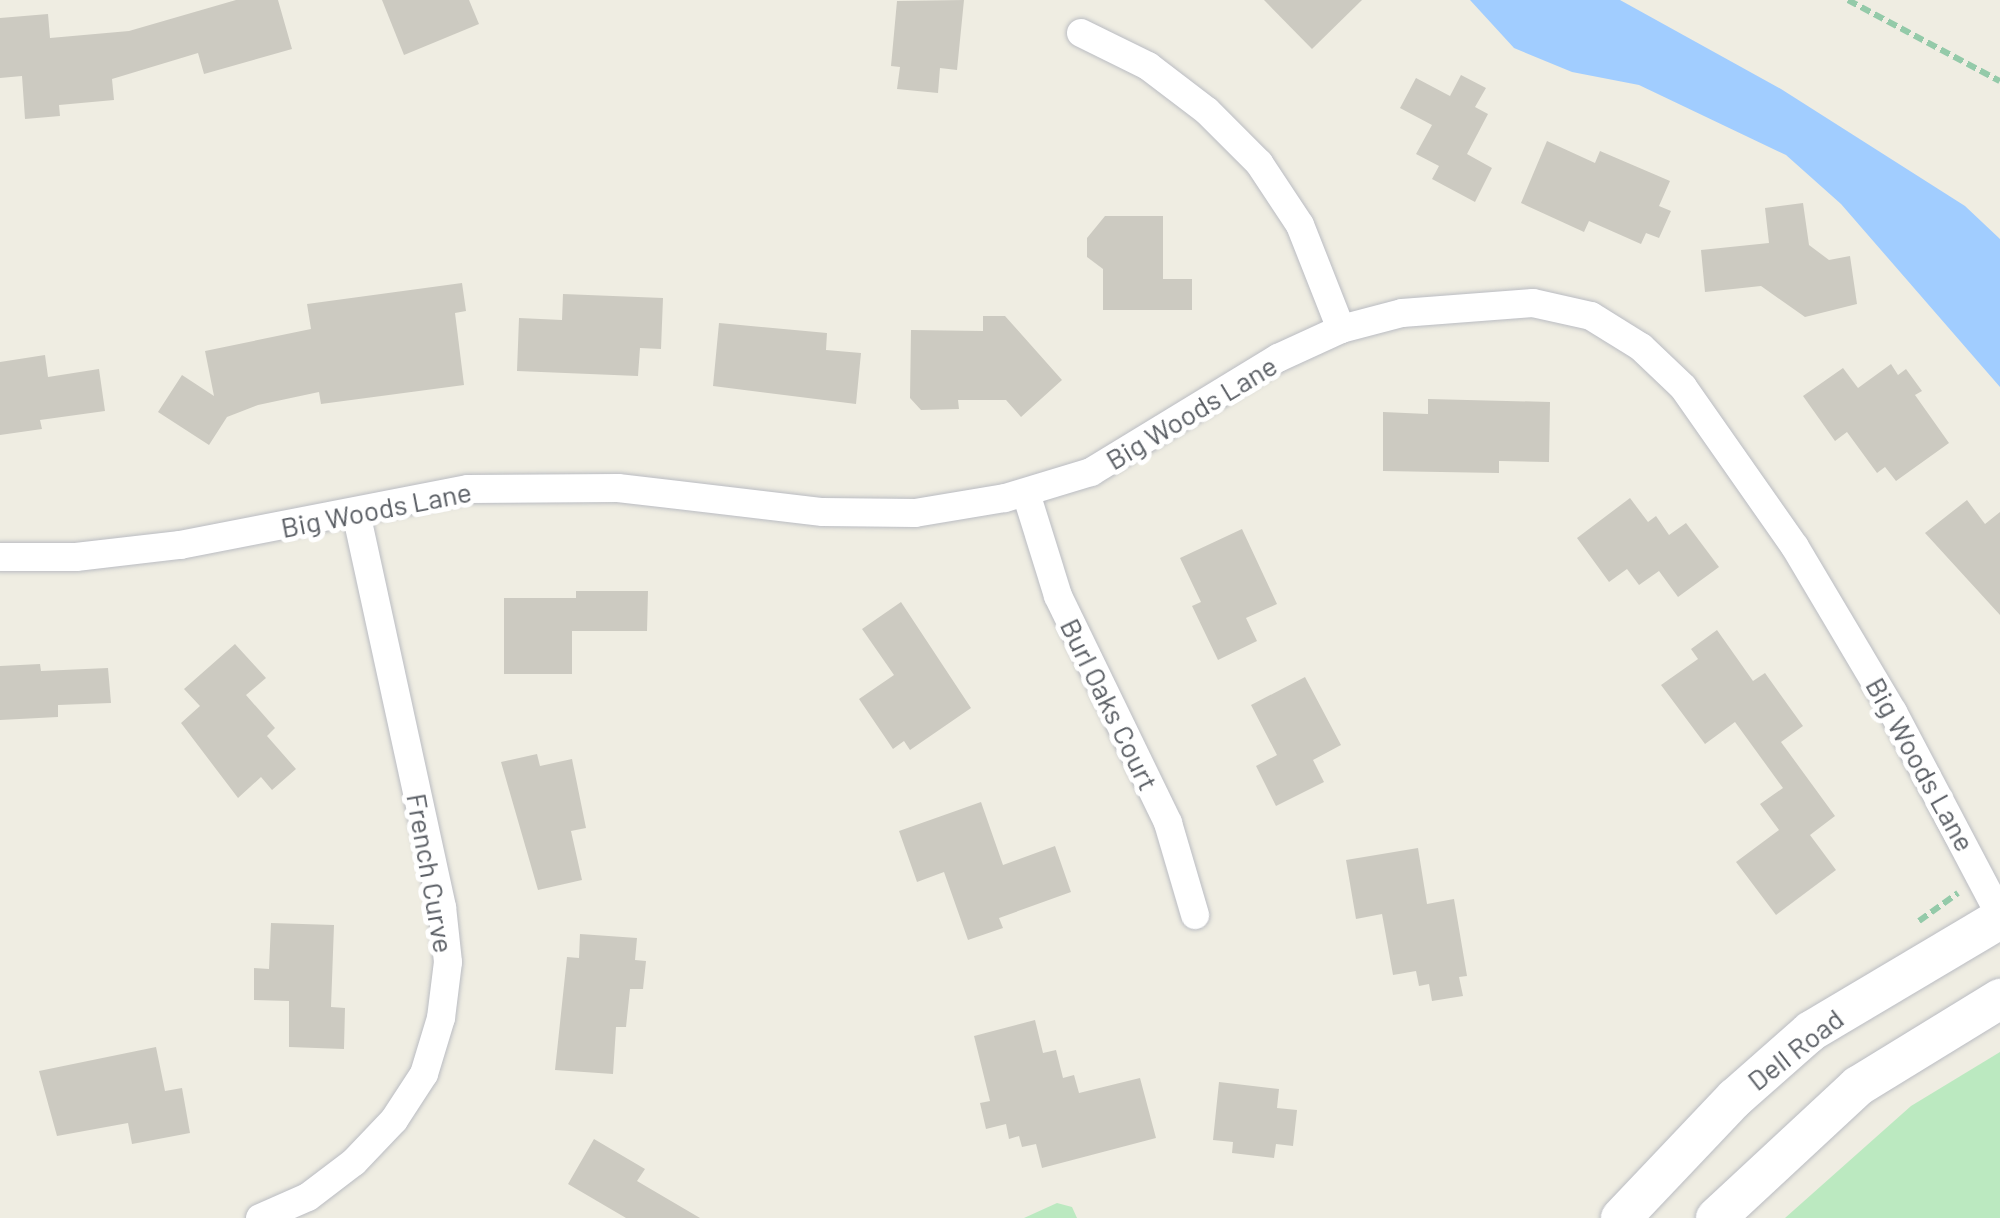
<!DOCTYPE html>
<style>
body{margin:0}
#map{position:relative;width:2000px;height:1218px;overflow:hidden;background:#efede2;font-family:Barlow,sans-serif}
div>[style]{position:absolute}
.green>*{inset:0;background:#bbe9c0}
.water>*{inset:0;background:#a1cdff}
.building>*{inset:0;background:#cccac1}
.path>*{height:6px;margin-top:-3px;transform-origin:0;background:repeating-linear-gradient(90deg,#94caa9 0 10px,transparent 0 15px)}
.roads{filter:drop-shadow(0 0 2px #babcc2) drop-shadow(0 0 2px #babcc2)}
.street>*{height:28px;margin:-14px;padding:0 14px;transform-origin:14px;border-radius:14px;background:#fff}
.secondary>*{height:40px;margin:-20px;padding:0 20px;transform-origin:20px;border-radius:20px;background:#fff}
span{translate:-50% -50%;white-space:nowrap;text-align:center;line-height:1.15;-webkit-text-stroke:10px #fff;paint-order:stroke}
.street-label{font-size:28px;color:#5a5e64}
</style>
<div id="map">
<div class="green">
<div style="clip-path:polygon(2000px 1052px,2000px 1218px,1785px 1218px,1911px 1106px)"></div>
<div style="clip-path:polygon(1057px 1203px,1072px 1207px,1077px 1218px,1024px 1218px)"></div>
</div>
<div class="water">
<div style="clip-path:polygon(1470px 0,1620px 0,1781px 89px,1965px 206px,2000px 239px,2000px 387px,1841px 204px,1786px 155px,1639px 85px,1572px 72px,1514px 48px)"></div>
</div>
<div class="building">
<div style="clip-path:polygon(236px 0,278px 0,292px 49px,204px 74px,198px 53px,112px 79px,114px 100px,59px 105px,60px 116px,25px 119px,22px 76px,0 78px,0 18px,48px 14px,50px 38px,129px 31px)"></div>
<div style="clip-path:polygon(382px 0,469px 0,479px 24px,404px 55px)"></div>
<div style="clip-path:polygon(964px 0,957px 70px,940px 68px,938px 93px,897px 89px,900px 67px,891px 66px,897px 1px)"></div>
<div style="clip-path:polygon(1264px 0,1362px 0,1312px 49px)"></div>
<div style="clip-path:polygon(1461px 75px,1486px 88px,1475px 107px,1488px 114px,1467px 154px,1492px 168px,1475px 202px,1432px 179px,1439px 166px,1416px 154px,1432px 125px,1400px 108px,1416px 78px,1450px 96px)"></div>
<div style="clip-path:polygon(1547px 141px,1595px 163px,1600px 151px,1670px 181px,1659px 206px,1671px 211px,1659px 238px,1646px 233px,1641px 244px,1589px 221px,1584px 232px,1521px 203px)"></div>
<div style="clip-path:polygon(1803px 203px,1809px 245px,1829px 260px,1850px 256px,1857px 304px,1805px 317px,1761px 286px,1705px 292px,1701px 250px,1769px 243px,1765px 208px)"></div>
<div style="clip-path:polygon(1105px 216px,1163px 216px,1163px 279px,1192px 279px,1192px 310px,1103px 310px,1103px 269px,1087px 257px,1087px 238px)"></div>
<div style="clip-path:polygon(462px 283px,466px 311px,455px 313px,464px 385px,321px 404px,319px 392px,258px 405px,227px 417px,209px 445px,158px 412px,182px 375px,214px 396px,205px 351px,311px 329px,307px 304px)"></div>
<div style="clip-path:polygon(563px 294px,663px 298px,661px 349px,640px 348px,638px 376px,517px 371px,519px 318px,562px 320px)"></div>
<div style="clip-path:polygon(983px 316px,1005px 316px,1062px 380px,1021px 417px,1006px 400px,958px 400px,959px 409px,921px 410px,910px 398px,911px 330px,983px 331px)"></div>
<div style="clip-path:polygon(719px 323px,827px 333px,826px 350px,861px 353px,856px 404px,713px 386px)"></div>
<div style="clip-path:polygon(45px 355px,48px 377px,99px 369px,105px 411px,40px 420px,42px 429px,0 435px,0 362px)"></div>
<div style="clip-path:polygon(1891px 364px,1898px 375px,1906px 369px,1922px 391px,1915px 395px,1949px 443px,1896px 481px,1885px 467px,1877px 473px,1847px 432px,1835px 441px,1803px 396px,1843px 368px,1858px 388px)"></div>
<div style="clip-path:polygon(1428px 399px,1550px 402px,1549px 462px,1499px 461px,1499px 473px,1383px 471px,1383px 412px,1428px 414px)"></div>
<div style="clip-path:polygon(1630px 498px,1648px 522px,1656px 516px,1669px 535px,1686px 523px,1719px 567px,1678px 597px,1659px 571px,1639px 585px,1627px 569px,1609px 582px,1577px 538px)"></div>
<div style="clip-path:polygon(1967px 500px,1985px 524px,2000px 512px,2000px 615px,1925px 533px)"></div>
<div style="clip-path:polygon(1242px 529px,1277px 604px,1246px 618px,1257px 641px,1218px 660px,1192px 606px,1201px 602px,1180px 558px)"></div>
<div style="clip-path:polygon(576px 591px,648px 591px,647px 631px,572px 631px,572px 674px,504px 674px,504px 598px,576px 598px)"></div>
<div style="clip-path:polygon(901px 602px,971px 708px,910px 750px,904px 741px,893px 749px,859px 699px,894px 675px,862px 629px)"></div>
<div style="clip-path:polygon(1717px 630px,1753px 681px,1765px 673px,1803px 726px,1781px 742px,1835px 816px,1810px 835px,1836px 870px,1776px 915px,1736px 862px,1779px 830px,1760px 804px,1783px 788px,1735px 722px,1705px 744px,1661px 685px,1698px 659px,1691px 649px)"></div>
<div style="clip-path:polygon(235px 644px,266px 678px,246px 695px,275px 728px,267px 736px,296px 769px,272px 790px,261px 777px,238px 798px,181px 723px,200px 706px,184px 689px)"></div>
<div style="clip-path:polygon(40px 664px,41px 671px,108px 668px,111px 703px,58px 705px,58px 717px,0 720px,0 666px)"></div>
<div style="clip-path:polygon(1305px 677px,1341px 745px,1313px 760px,1324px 782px,1276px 806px,1256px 766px,1277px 755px,1251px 705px)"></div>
<div style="clip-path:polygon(537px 754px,540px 766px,572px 759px,586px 828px,571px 831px,582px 880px,538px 890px,501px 762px)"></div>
<div style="clip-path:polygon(981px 802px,1003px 865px,1055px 846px,1071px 892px,999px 918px,1003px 928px,968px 940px,944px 872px,917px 882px,899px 831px)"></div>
<div style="clip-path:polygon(1418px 848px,1427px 904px,1454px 899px,1467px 976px,1459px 977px,1463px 996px,1432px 1001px,1429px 984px,1419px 986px,1416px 971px,1393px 975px,1382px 914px,1356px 919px,1346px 860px)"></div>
<div style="clip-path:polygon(271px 923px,334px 925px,331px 1007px,345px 1008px,344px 1049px,289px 1047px,289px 1001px,254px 1000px,254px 968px,269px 969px)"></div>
<div style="clip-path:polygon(580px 934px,637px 938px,635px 960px,646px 961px,643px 989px,630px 989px,626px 1027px,616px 1027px,613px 1074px,555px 1070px,567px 957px,579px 958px)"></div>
<div style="clip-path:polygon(1035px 1020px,1043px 1053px,1056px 1050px,1063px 1078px,1074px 1075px,1079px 1093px,1140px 1078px,1156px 1138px,1042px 1168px,1036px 1144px,1022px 1147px,1019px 1136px,1009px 1139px,1006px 1124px,986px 1129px,980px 1103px,990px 1101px,974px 1036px)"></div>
<div style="clip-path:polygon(156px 1047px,165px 1091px,182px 1088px,190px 1133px,132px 1144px,128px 1123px,57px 1136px,39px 1071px)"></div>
<div style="clip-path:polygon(1219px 1082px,1279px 1089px,1277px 1108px,1297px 1110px,1293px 1146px,1276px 1144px,1274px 1158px,1232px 1153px,1233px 1142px,1213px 1140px)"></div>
<div style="clip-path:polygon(594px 1139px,645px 1169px,637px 1181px,700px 1218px,626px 1218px,568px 1184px)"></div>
</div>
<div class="path">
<div style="left:1848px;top:0;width:172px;rotate:28.1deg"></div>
<div style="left:1919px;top:921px;width:48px;rotate:-35.7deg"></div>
</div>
<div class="roads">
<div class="street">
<div style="left:1081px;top:33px;width:75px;rotate:26.2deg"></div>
<div style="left:1148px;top:66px;width:74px;rotate:37.3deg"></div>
<div style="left:1207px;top:111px;width:74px;rotate:45deg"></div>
<div style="left:1259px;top:163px;width:74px;rotate:56.5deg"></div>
<div style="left:1300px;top:225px;width:112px;rotate:68.5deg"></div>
<div style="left:1026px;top:493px;width:108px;rotate:72.7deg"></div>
<div style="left:1058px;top:596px;width:252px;rotate:64.1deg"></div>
<div style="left:1168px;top:823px;width:96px;rotate:73.6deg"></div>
<div style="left:0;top:557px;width:76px"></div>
<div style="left:76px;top:557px;width:105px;rotate:-6.6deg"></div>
<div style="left:180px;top:545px;width:293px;rotate:-11deg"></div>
<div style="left:468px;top:489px;width:150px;rotate:-0.4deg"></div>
<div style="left:618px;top:488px;width:206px;rotate:6.7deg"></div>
<div style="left:823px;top:512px;width:92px;rotate:0.6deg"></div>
<div style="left:915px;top:513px;width:91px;rotate:-9.5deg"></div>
<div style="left:1005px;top:498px;width:90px;rotate:-16.8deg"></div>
<div style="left:1091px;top:472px;width:219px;rotate:-31.4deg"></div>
<div style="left:1278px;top:358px;width:69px;rotate:-24.7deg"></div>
<div style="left:1341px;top:329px;width:63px;rotate:-14.7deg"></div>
<div style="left:1402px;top:313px;width:131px;rotate:-4.4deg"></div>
<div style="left:1533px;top:303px;width:59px;rotate:12.6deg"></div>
<div style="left:1591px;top:316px;width:59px;rotate:31.8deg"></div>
<div style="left:1641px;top:347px;width:58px;rotate:43.6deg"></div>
<div style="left:1683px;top:387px;width:195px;rotate:55deg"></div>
<div style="left:1795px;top:547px;width:192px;rotate:59.3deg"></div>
<div style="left:1893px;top:712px;width:229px;rotate:62.2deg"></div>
<div style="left:260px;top:1218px;width:52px;rotate:-23.6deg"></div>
<div style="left:308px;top:1197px;width:58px;rotate:-37.3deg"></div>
<div style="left:354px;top:1162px;width:58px;rotate:-46.4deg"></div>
<div style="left:394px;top:1120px;width:55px;rotate:-56.9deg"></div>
<div style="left:424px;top:1074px;width:59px;rotate:-73.1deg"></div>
<div style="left:441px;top:1018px;width:56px;rotate:-82.9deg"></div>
<div style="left:448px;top:962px;width:55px;rotate:-96.2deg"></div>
<div style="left:442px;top:907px;width:403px;rotate:-102.3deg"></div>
</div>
<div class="secondary">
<div style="left:1621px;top:1218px;width:166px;rotate:-46.5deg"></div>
<div style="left:1735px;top:1098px;width:101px;rotate:-41.4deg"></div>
<div style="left:1811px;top:1031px;width:220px;rotate:-30.7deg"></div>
<div style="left:1716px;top:1218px;width:194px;rotate:-42.9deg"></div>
<div style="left:1858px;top:1086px;width:167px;rotate:-31.5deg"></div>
</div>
</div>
<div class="street-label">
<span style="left:1191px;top:412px;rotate:-31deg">Big Woods Lane</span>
<span style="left:376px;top:509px;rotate:-11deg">Big Woods Lane</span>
<span style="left:1110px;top:704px;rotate:64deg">Burl Oaks Court</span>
<span style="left:1921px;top:764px;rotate:61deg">Big Woods Lane</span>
<span style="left:431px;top:873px;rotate:80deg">French Curve</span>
<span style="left:1795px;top:1049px;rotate:-38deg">Dell Road</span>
</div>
</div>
